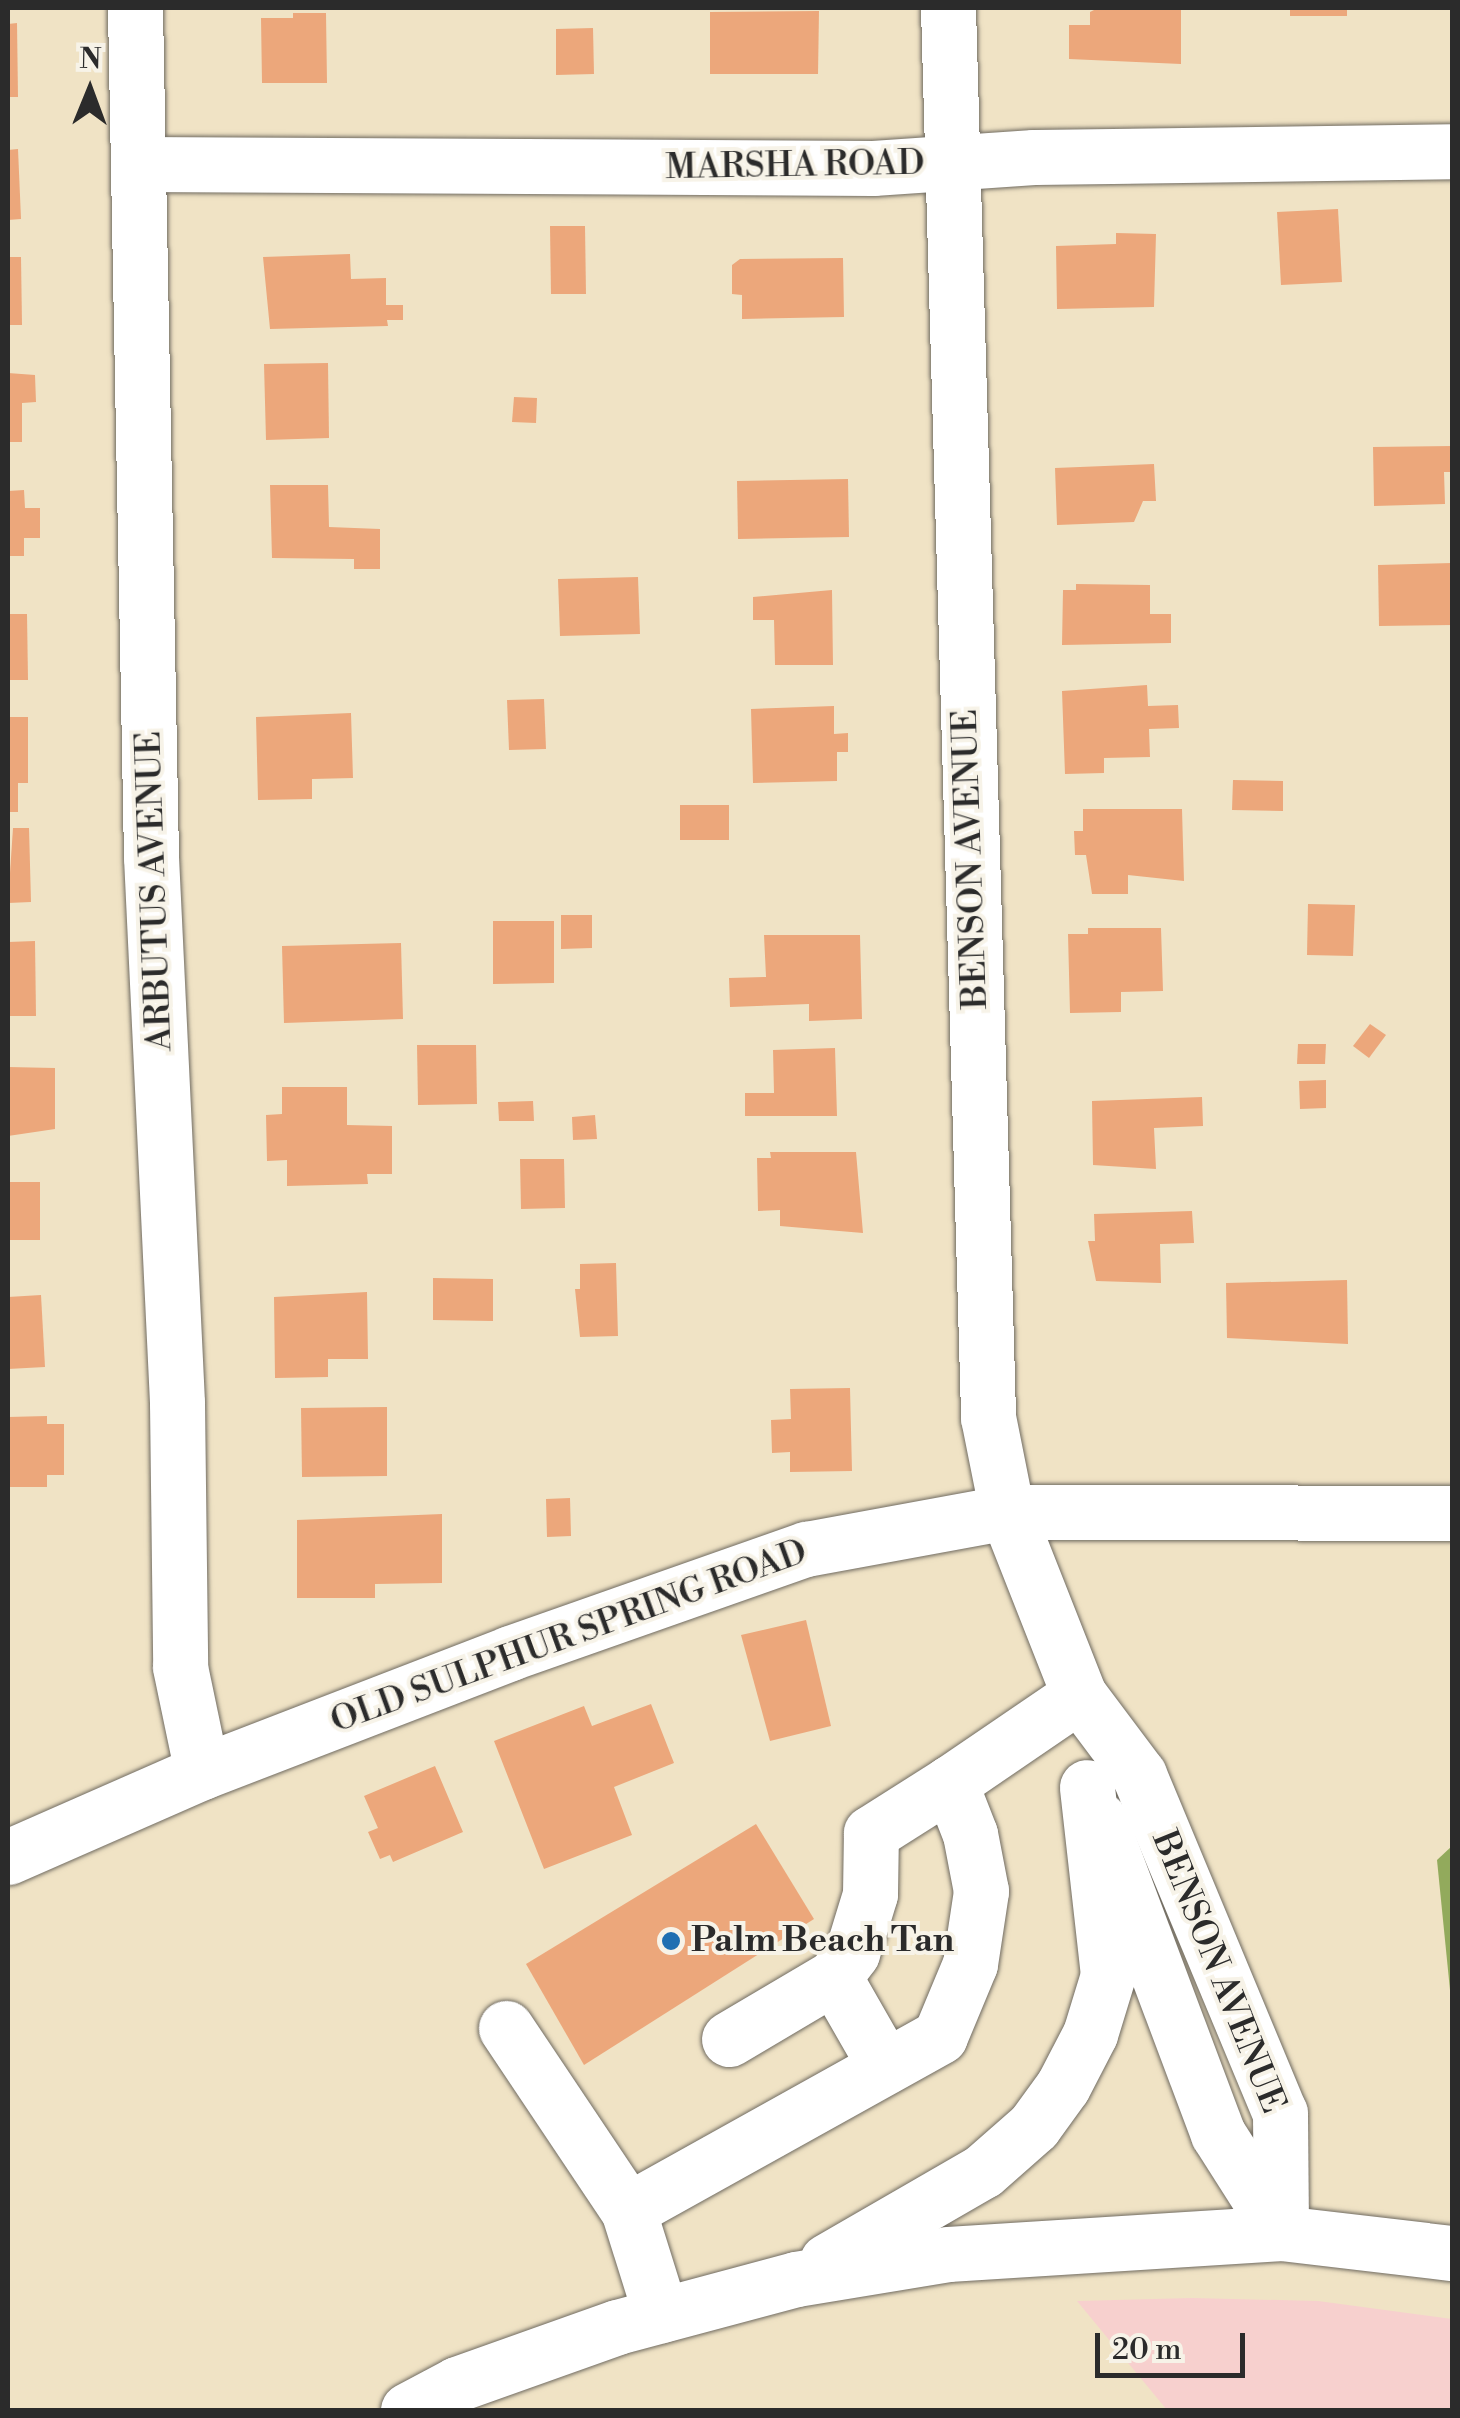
<!DOCTYPE html>
<style>
body{margin:0}
#map{position:relative;width:1460px;height:2418px;overflow:hidden;background:#f0e3c5;font-family:"Libre Bodoni",serif}
div>[style]{position:absolute}
.built>*{inset:0;background:#f7d0ce}
.forest>*{inset:0;background:#92aa5c}
.building>*{inset:0;background:#eca77b}
.roads{filter:drop-shadow(0 0 2px #706b61) drop-shadow(0 0 2px #706b61)}
.minor>*{height:55px;margin:-27.5px;padding:0 27.5px;transform-origin:27.5px;border-radius:27.5px;background:#fff}
.major>*{height:55px;margin:-27.5px;padding:0 27.5px;transform-origin:27.5px;border-radius:27.5px;background:#fff}
.dots>*{width:28px;height:28px;translate:-50% -50%;box-sizing:border-box;border:5px solid #f7f3e8;border-radius:50%}
span{translate:-50% -50%;white-space:nowrap;text-align:center;line-height:1.15;-webkit-text-stroke:8px #f7f3e8;paint-order:stroke}
.street-label{font-size:35px;color:#2b2b2b}
.poi-label{font-size:35px;color:#2b2b2b;font-weight:700}
.left{translate:0 -50%;text-align:left}
.frame{position:absolute;inset:0;border:10px solid #2b2b2b;pointer-events:none}
.north{position:absolute;left:40px;top:40px;width:100px;height:100px;-webkit-text-stroke:8px #f7f3e8;paint-order:stroke;rotate:1deg;font-size:28px;font-weight:700;line-height:40px;text-align:center;color:#2b2b2b}
.north::after{content:'';display:block;margin:auto;width:35px;height:45px;background:#2b2b2b;clip-path:polygon(50% 0,100% 100%,50% 72%,0 100%)}
.scale{position:absolute;left:1095px;top:2333px;width:150px;height:45px;box-sizing:border-box;border:5px solid #2b2b2b;border-top:0;padding-left:12px;font-size:30px;line-height:35px;white-space:nowrap;color:#2b2b2b;-webkit-text-stroke:8px #f7f3e8;paint-order:stroke}
</style>
<div id="map">
<div class="built">
<div style="clip-path:polygon(1192px 2298px,1318px 2301px,1452px 2319px,1452px 2410px,1167px 2410px,1077px 2301px)"></div>
</div>
<div class="forest">
<div style="clip-path:polygon(1452px 1846px,1452px 2010px,1437px 1860px)"></div>
</div>
<div class="building">
<div style="clip-path:polygon(1098px 8px,1181px 8px,1181px 64px,1069px 59px,1069px 25px,1090px 25px,1090px 12px)"></div>
<div style="clip-path:polygon(1290px 8px,1347px 8px,1347px 16px,1290px 16px)"></div>
<div style="clip-path:polygon(819px 11px,818px 74px,710px 74px,710px 12px)"></div>
<div style="clip-path:polygon(293px 13px,326px 13px,327px 83px,262px 83px,261px 18px,293px 18px)"></div>
<div style="clip-path:polygon(17px 23px,18px 97px,8px 97px,8px 24px)"></div>
<div style="clip-path:polygon(593px 28px,594px 74px,556px 75px,556px 29px)"></div>
<div style="clip-path:polygon(18px 149px,21px 219px,8px 220px,8px 150px)"></div>
<div style="clip-path:polygon(1338px 209px,1342px 282px,1281px 285px,1277px 212px)"></div>
<div style="clip-path:polygon(550px 226px,585px 226px,586px 294px,551px 294px)"></div>
<div style="clip-path:polygon(1116px 233px,1156px 234px,1154px 307px,1057px 309px,1056px 246px,1116px 244px)"></div>
<div style="clip-path:polygon(350px 254px,351px 279px,386px 278px,386px 305px,403px 305px,403px 320px,387px 320px,388px 326px,270px 329px,263px 257px)"></div>
<div style="clip-path:polygon(8px 257px,21px 257px,22px 325px,8px 325px)"></div>
<div style="clip-path:polygon(843px 258px,844px 317px,742px 319px,742px 295px,732px 294px,732px 265px,740px 259px)"></div>
<div style="clip-path:polygon(328px 363px,329px 438px,266px 440px,264px 364px)"></div>
<div style="clip-path:polygon(8px 373px,35px 375px,36px 402px,22px 403px,22px 442px,8px 442px)"></div>
<div style="clip-path:polygon(514px 397px,537px 398px,536px 423px,512px 422px)"></div>
<div style="clip-path:polygon(1452px 446px,1452px 472px,1444px 472px,1445px 504px,1374px 506px,1373px 447px)"></div>
<div style="clip-path:polygon(1154px 464px,1156px 501px,1143px 501px,1134px 522px,1057px 525px,1055px 468px)"></div>
<div style="clip-path:polygon(848px 479px,849px 537px,738px 539px,737px 481px)"></div>
<div style="clip-path:polygon(270px 485px,328px 485px,329px 527px,380px 529px,380px 569px,354px 569px,354px 559px,272px 558px)"></div>
<div style="clip-path:polygon(24px 490px,25px 508px,40px 508px,40px 538px,24px 538px,24px 556px,8px 556px,8px 491px)"></div>
<div style="clip-path:polygon(1452px 563px,1452px 625px,1379px 626px,1378px 565px)"></div>
<div style="clip-path:polygon(638px 577px,640px 634px,560px 636px,558px 579px)"></div>
<div style="clip-path:polygon(1076px 584px,1150px 585px,1150px 614px,1171px 614px,1171px 643px,1062px 645px,1063px 590px,1076px 590px)"></div>
<div style="clip-path:polygon(832px 590px,833px 665px,775px 665px,774px 620px,753px 620px,753px 597px)"></div>
<div style="clip-path:polygon(8px 614px,27px 614px,28px 680px,8px 680px)"></div>
<div style="clip-path:polygon(1147px 685px,1148px 706px,1178px 705px,1179px 728px,1149px 729px,1150px 757px,1104px 758px,1104px 773px,1065px 774px,1062px 691px)"></div>
<div style="clip-path:polygon(544px 699px,546px 749px,509px 750px,507px 700px)"></div>
<div style="clip-path:polygon(834px 706px,834px 734px,848px 733px,848px 752px,837px 752px,837px 781px,753px 783px,751px 709px)"></div>
<div style="clip-path:polygon(351px 713px,353px 778px,312px 779px,312px 799px,258px 800px,256px 717px)"></div>
<div style="clip-path:polygon(8px 717px,28px 717px,28px 783px,18px 783px,18px 812px,8px 812px)"></div>
<div style="clip-path:polygon(1233px 780px,1283px 781px,1283px 811px,1232px 810px)"></div>
<div style="clip-path:polygon(680px 805px,729px 805px,729px 840px,680px 840px)"></div>
<div style="clip-path:polygon(1083px 809px,1182px 809px,1184px 881px,1128px 875px,1128px 894px,1092px 894px,1086px 855px,1075px 855px,1074px 831px,1083px 831px)"></div>
<div style="clip-path:polygon(13px 828px,29px 828px,31px 902px,8px 903px)"></div>
<div style="clip-path:polygon(1308px 904px,1355px 905px,1353px 956px,1307px 955px)"></div>
<div style="clip-path:polygon(561px 915px,592px 915px,592px 948px,561px 949px)"></div>
<div style="clip-path:polygon(493px 921px,554px 921px,554px 983px,493px 984px)"></div>
<div style="clip-path:polygon(1088px 928px,1161px 928px,1163px 991px,1121px 992px,1121px 1012px,1070px 1013px,1068px 934px,1088px 934px)"></div>
<div style="clip-path:polygon(764px 935px,860px 935px,862px 1019px,809px 1021px,809px 1004px,730px 1007px,729px 978px,766px 977px)"></div>
<div style="clip-path:polygon(35px 941px,36px 1016px,8px 1016px,8px 942px)"></div>
<div style="clip-path:polygon(401px 943px,403px 1019px,284px 1023px,282px 946px)"></div>
<div style="clip-path:polygon(1370px 1024px,1386px 1035px,1369px 1058px,1353px 1046px)"></div>
<div style="clip-path:polygon(1298px 1044px,1326px 1044px,1325px 1064px,1297px 1064px)"></div>
<div style="clip-path:polygon(417px 1045px,476px 1045px,477px 1104px,418px 1105px)"></div>
<div style="clip-path:polygon(835px 1048px,837px 1116px,745px 1116px,745px 1093px,774px 1093px,773px 1050px)"></div>
<div style="clip-path:polygon(8px 1067px,55px 1068px,55px 1129px,8px 1136px)"></div>
<div style="clip-path:polygon(1326px 1080px,1326px 1108px,1300px 1109px,1299px 1081px)"></div>
<div style="clip-path:polygon(282px 1087px,347px 1087px,347px 1125px,392px 1126px,392px 1174px,367px 1174px,368px 1184px,287px 1186px,287px 1160px,267px 1161px,266px 1115px,282px 1114px)"></div>
<div style="clip-path:polygon(1202px 1097px,1203px 1126px,1154px 1128px,1156px 1169px,1093px 1165px,1092px 1101px)"></div>
<div style="clip-path:polygon(533px 1101px,534px 1121px,499px 1121px,498px 1102px)"></div>
<div style="clip-path:polygon(595px 1115px,597px 1139px,573px 1140px,572px 1117px)"></div>
<div style="clip-path:polygon(770px 1152px,856px 1152px,863px 1233px,780px 1226px,780px 1210px,758px 1211px,757px 1158px,771px 1158px)"></div>
<div style="clip-path:polygon(520px 1159px,564px 1159px,565px 1208px,521px 1209px)"></div>
<div style="clip-path:polygon(8px 1182px,40px 1182px,40px 1240px,8px 1240px)"></div>
<div style="clip-path:polygon(1192px 1211px,1194px 1243px,1160px 1244px,1161px 1283px,1096px 1281px,1088px 1241px,1095px 1241px,1094px 1214px)"></div>
<div style="clip-path:polygon(616px 1263px,618px 1336px,580px 1337px,575px 1289px,580px 1289px,580px 1264px)"></div>
<div style="clip-path:polygon(433px 1278px,493px 1279px,493px 1321px,433px 1320px)"></div>
<div style="clip-path:polygon(1347px 1280px,1348px 1344px,1227px 1338px,1226px 1283px)"></div>
<div style="clip-path:polygon(367px 1292px,368px 1359px,328px 1359px,328px 1377px,275px 1378px,274px 1297px)"></div>
<div style="clip-path:polygon(41px 1295px,45px 1367px,8px 1369px,8px 1297px)"></div>
<div style="clip-path:polygon(850px 1388px,852px 1471px,790px 1472px,790px 1452px,772px 1453px,771px 1420px,791px 1419px,790px 1389px)"></div>
<div style="clip-path:polygon(387px 1407px,387px 1476px,302px 1477px,301px 1408px)"></div>
<div style="clip-path:polygon(47px 1416px,47px 1424px,64px 1424px,64px 1475px,47px 1475px,47px 1487px,8px 1487px,8px 1417px)"></div>
<div style="clip-path:polygon(570px 1498px,571px 1536px,547px 1537px,546px 1499px)"></div>
<div style="clip-path:polygon(442px 1514px,442px 1583px,375px 1584px,375px 1598px,297px 1598px,297px 1520px)"></div>
<div style="clip-path:polygon(806px 1620px,831px 1726px,770px 1741px,741px 1635px)"></div>
<div style="clip-path:polygon(651px 1704px,674px 1763px,614px 1787px,632px 1835px,544px 1869px,494px 1741px,584px 1706px,592px 1726px)"></div>
<div style="clip-path:polygon(435px 1766px,463px 1832px,393px 1862px,390px 1855px,380px 1859px,368px 1832px,378px 1828px,364px 1796px)"></div>
<div style="clip-path:polygon(756px 1824px,814px 1919px,584px 2065px,526px 1964px)"></div>
</div>
<div class="roads">
<div class="minor">
<div style="left:135px;top:8px;width:849px;rotate:88.92deg"></div>
<div style="left:151px;top:857px;width:547px;rotate:87.27deg"></div>
<div style="left:177px;top:1403px;width:264px;rotate:89.3deg"></div>
<div style="left:180px;top:1667px;width:107px;rotate:78.2deg"></div>
<div style="left:948px;top:8px;width:1410px;rotate:88.37deg"></div>
<div style="left:988px;top:1417px;width:97px;rotate:78.7deg"></div>
<div style="left:1007px;top:1512px;width:197px;rotate:68.5deg"></div>
<div style="left:1079px;top:1695px;width:100px;rotate:53.1deg"></div>
<div style="left:1139px;top:1775px;width:366px;rotate:67.4deg"></div>
<div style="left:1280px;top:2113px;width:120px;rotate:89.5deg"></div>
<div style="left:138px;top:164px;width:735px;rotate:0.31deg"></div>
<div style="left:873px;top:168px;width:161px;rotate:-3.9deg"></div>
<div style="left:1034px;top:157px;width:418px;rotate:-0.8deg"></div>
<div style="left:1100px;top:1820px;width:335px;rotate:69.4deg"></div>
<div style="left:1218px;top:2134px;width:117px;rotate:57.5deg"></div>
<div style="left:8px;top:1857px;width:212px;rotate:-23.7deg"></div>
<div style="left:202px;top:1772px;width:330px;rotate:-21.1deg"></div>
<div style="left:510px;top:1653px;width:314px;rotate:-19.4deg"></div>
<div style="left:806px;top:1549px;width:204px;rotate:-10.4deg"></div>
<div style="left:1007px;top:1512px;width:445px;rotate:0.1deg"></div>
<div style="left:834px;top:1977px;width:103px;rotate:60.2deg"></div>
<div style="left:506px;top:2028px;width:219px;rotate:56.2deg"></div>
<div style="left:729px;top:2039px;width:122px;rotate:-30.6deg"></div>
<div style="left:834px;top:1977px;width:30px;rotate:-53deg"></div>
<div style="left:852px;top:1953px;width:62px;rotate:-73deg"></div>
<div style="left:870px;top:1894px;width:61px;rotate:-89.1deg"></div>
<div style="left:871px;top:1833px;width:93px;rotate:-32.3deg"></div>
<div style="left:661px;top:2315px;width:110px;rotate:-107.4deg"></div>
<div style="left:628px;top:2210px;width:357px;rotate:-29.1deg"></div>
<div style="left:940px;top:2036px;width:78px;rotate:-67.4deg"></div>
<div style="left:970px;top:1964px;width:74px;rotate:-81.4deg"></div>
<div style="left:981px;top:1891px;width:58px;rotate:-100.9deg"></div>
<div style="left:970px;top:1834px;width:55px;rotate:-111.4deg"></div>
<div style="left:950px;top:1783px;width:156px;rotate:-34.3deg"></div>
</div>
<div class="major">
<div style="left:827px;top:2261px;width:180px;rotate:-30deg"></div>
<div style="left:983px;top:2171px;width:68px;rotate:-41.4deg"></div>
<div style="left:1034px;top:2126px;width:49px;rotate:-54.1deg"></div>
<div style="left:1063px;top:2086px;width:59px;rotate:-62.6deg"></div>
<div style="left:1090px;top:2034px;width:62px;rotate:-73deg"></div>
<div style="left:1108px;top:1975px;width:189px;rotate:-96.4deg"></div>
<div style="left:408px;top:2410px;width:55px;rotate:-28deg"></div>
<div style="left:457px;top:2384px;width:170px;rotate:-19.6deg"></div>
<div style="left:617px;top:2327px;width:185px;rotate:-15deg"></div>
<div style="left:796px;top:2279px;width:154px;rotate:-9.3deg"></div>
<div style="left:948px;top:2254px;width:334px;rotate:-3.6deg"></div>
<div style="left:1281px;top:2233px;width:172px;rotate:6.7deg"></div>
</div>
</div>
<div class="dots">
<div style="left:671px;top:1941px;background:#1f6fb2"></div>
</div>
<div class="street-label">
<span style="left:795px;top:166px;rotate:-1deg">MARSHA ROAD</span>
<span style="left:971px;top:859px;rotate:-92deg">BENSON AVENUE</span>
<span style="left:155px;top:891px;rotate:-92deg">ARBUTUS AVENUE</span>
<span style="left:569px;top:1637px;rotate:-20deg">OLD SULPHUR SPRING ROAD</span>
<span style="left:1218px;top:1972px;rotate:68deg">BENSON AVENUE</span>
</div>
<div class="poi-label">
<span class="left" style="left:691px;top:1941px">Palm Beach Tan</span>
</div>
<div class="frame"></div>
<div class="north">N</div>
<div class="scale">20 m</div>
</div>
